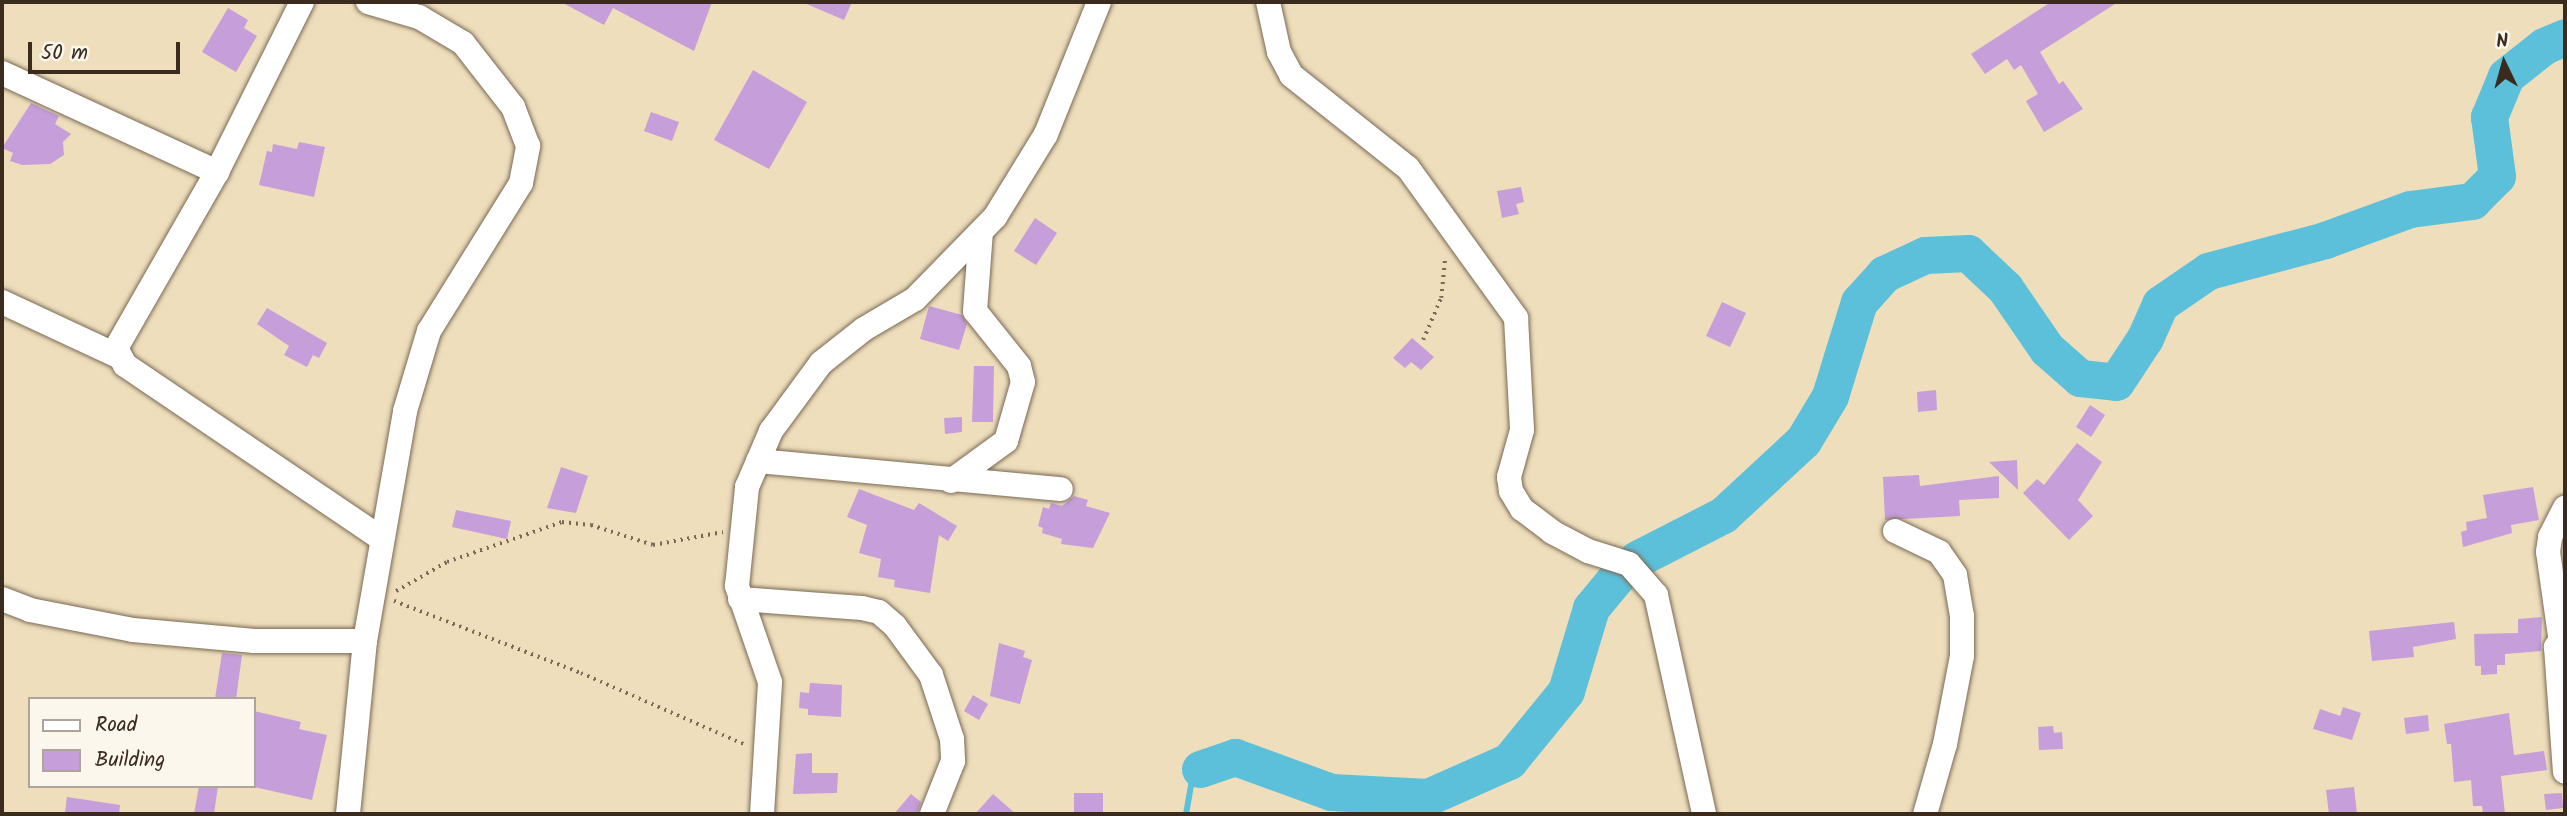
<!DOCTYPE html>
<style>
body{margin:0}
#map{position:relative;width:2567px;height:816px;overflow:hidden;background:#eedebc;font-family:Kalam,sans-serif}
div>[style]{position:absolute}
.stream>*{height:6px;margin:-3px;padding:0 3px;transform-origin:3px;border-radius:3px;background:#5cc0da}
.river>*{height:37px;margin:-18.5px;padding:0 18.5px;transform-origin:18.5px;border-radius:18.5px;background:#5cc0da}
.building>*{inset:0;background:#c59eda}
.path>*{height:3.5px;margin-top:-1.75px;transform-origin:0;background:repeating-linear-gradient(90deg,#7a6955 0 2px,transparent 0 7px)}
.roads{filter:drop-shadow(0 0 2px #7a6955) drop-shadow(0 0 2px #7a6955)}
.street>*{height:24px;margin:-12px;padding:0 12px;transform-origin:12px;border-radius:12px;background:#fff}
span{translate:-50% -50%;white-space:nowrap;text-align:center;line-height:1.15;-webkit-text-stroke:5px #fbf7ec;paint-order:stroke}
.frame{position:absolute;inset:0;border:4px solid #3b2a1e;pointer-events:none}
.legend{position:absolute;left:28px;top:697px;width:228px;height:91px;box-sizing:border-box;background:#fbf7ec;border:2px solid #aea59a;margin:0;padding:9px 12px;list-style:none;font-size:21px;color:#3b2a1e}
.legend li{display:flex;align-items:center;gap:14px;height:35px}
.legend b{width:35px;border:2px solid #aea59a}
.north{position:absolute;left:2469px;top:28px;width:70px;height:70px;-webkit-text-stroke:5px #fbf7ec;paint-order:stroke;rotate:355deg;font-size:19px;font-weight:700;line-height:28px;text-align:center;color:#3b2a1e}
.north::after{content:'';display:block;margin:auto;width:24px;height:32px;background:#3b2a1e;clip-path:polygon(50% 0,100% 100%,50% 72%,0 100%)}
.scale{position:absolute;left:28px;top:42px;width:152px;height:32px;box-sizing:border-box;border:4px solid #3b2a1e;border-top:0;padding-left:9px;font-size:21px;line-height:24px;white-space:nowrap;color:#3b2a1e;-webkit-text-stroke:5px #fbf7ec;paint-order:stroke}
</style>
<div id="map">
<div class="stream">
<div style="left:1186px;top:814px;width:35px;rotate:-80deg"></div>
<div style="left:1192px;top:780px;width:14px;rotate:-54deg"></div>
</div>
<div class="river">
<div style="left:1200px;top:769px;width:37px;rotate:-19deg"></div>
<div style="left:1235px;top:757px;width:102px;rotate:20deg"></div>
<div style="left:1331px;top:792px;width:97px;rotate:3deg"></div>
<div style="left:1428px;top:797px;width:89px;rotate:-24deg"></div>
<div style="left:1509px;top:761px;width:90px;rotate:-50.8deg"></div>
<div style="left:1566px;top:691px;width:87px;rotate:-73.2deg"></div>
<div style="left:1591px;top:608px;width:45px;rotate:-50.4deg"></div>
<div style="left:1620px;top:573px;width:22px;rotate:-39deg"></div>
<div style="left:1637px;top:559px;width:97px;rotate:-27.1deg"></div>
<div style="left:1723px;top:515px;width:109px;rotate:-42.8deg"></div>
<div style="left:1803px;top:441px;width:52px;rotate:-59deg"></div>
<div style="left:1830px;top:396px;width:98px;rotate:-72.9deg"></div>
<div style="left:1859px;top:302px;width:38px;rotate:-48deg"></div>
<div style="left:1884px;top:274px;width:45px;rotate:-24.9deg"></div>
<div style="left:1925px;top:255px;width:43px;rotate:-2.7deg"></div>
<div style="left:1968px;top:253px;width:51px;rotate:43.4deg"></div>
<div style="left:2005px;top:288px;width:74px;rotate:55.5deg"></div>
<div style="left:2047px;top:349px;width:44px;rotate:41.3deg"></div>
<div style="left:2080px;top:378px;width:36px;rotate:6deg"></div>
<div style="left:2116px;top:382px;width:53px;rotate:-56.6deg"></div>
<div style="left:2145px;top:338px;width:37px;rotate:-66deg"></div>
<div style="left:2160px;top:304px;width:58px;rotate:-34.5deg"></div>
<div style="left:2208px;top:271px;width:121px;rotate:-14.8deg"></div>
<div style="left:2325px;top:240px;width:90px;rotate:-20deg"></div>
<div style="left:2410px;top:209px;width:63px;rotate:-7.4deg"></div>
<div style="left:2472px;top:201px;width:35px;rotate:-45deg"></div>
<div style="left:2497px;top:176px;width:60px;rotate:-97.7deg"></div>
<div style="left:2489px;top:117px;width:44px;rotate:-67.5deg"></div>
<div style="left:2506px;top:76px;width:48px;rotate:-38.3deg"></div>
<div style="left:2544px;top:46px;width:23px;rotate:-23deg"></div>
</div>
<div class="building">
<div style="clip-path:polygon(561px 2px,712px 2px,694px 51px,613px 8px,604px 25px)"></div>
<div style="clip-path:polygon(802px 2px,852px 2px,844px 20px)"></div>
<div style="clip-path:polygon(2051px 2px,2118px 2px,2040px 52px,2059px 84px,2063px 81px,2083px 109px,2044px 132px,2026px 101px,2038px 94px,2021px 65px,2014px 70px,2007px 59px,1985px 74px,1971px 54px)"></div>
<div style="clip-path:polygon(228px 8px,248px 20px,244px 28px,257px 36px,236px 72px,202px 52px)"></div>
<div style="clip-path:polygon(753px 70px,807px 102px,769px 169px,714px 140px)"></div>
<div style="clip-path:polygon(31px 103px,59px 116px,55px 124px,71px 134px,63px 142px,64px 155px,50px 164px,22px 165px,10px 161px,13px 153px,2px 148px)"></div>
<div style="clip-path:polygon(651px 112px,679px 122px,672px 141px,644px 131px)"></div>
<div style="clip-path:polygon(299px 142px,325px 147px,314px 197px,259px 185px,267px 151px,272px 152px,273px 144px,297px 149px)"></div>
<div style="clip-path:polygon(1521px 187px,1524px 202px,1516px 204px,1519px 214px,1502px 218px,1497px 191px)"></div>
<div style="clip-path:polygon(1035px 218px,1057px 233px,1036px 265px,1014px 251px)"></div>
<div style="clip-path:polygon(1722px 302px,1746px 313px,1730px 347px,1706px 336px)"></div>
<div style="clip-path:polygon(929px 306px,962px 315px,967px 324px,959px 350px,920px 339px)"></div>
<div style="clip-path:polygon(267px 308px,327px 343px,319px 358px,313px 355px,307px 367px,284px 355px,289px 346px,257px 324px)"></div>
<div style="clip-path:polygon(1412px 338px,1434px 357px,1421px 370px,1411px 362px,1405px 368px,1393px 358px)"></div>
<div style="clip-path:polygon(974px 366px,994px 366px,993px 422px,972px 422px)"></div>
<div style="clip-path:polygon(1936px 390px,1937px 410px,1918px 412px,1917px 392px)"></div>
<div style="clip-path:polygon(2090px 405px,2105px 415px,2091px 437px,2076px 427px)"></div>
<div style="clip-path:polygon(962px 417px,962px 432px,945px 434px,944px 418px)"></div>
<div style="clip-path:polygon(2077px 443px,2102px 462px,2078px 500px,2093px 516px,2069px 540px,2023px 493px,2037px 479px,2044px 485px)"></div>
<div style="clip-path:polygon(2017px 460px,2018px 490px,1989px 462px)"></div>
<div style="clip-path:polygon(561px 467px,588px 476px,576px 513px,547px 508px)"></div>
<div style="clip-path:polygon(1919px 475px,1920px 486px,1999px 476px,1999px 498px,1959px 500px,1960px 516px,1885px 520px,1883px 477px)"></div>
<div style="clip-path:polygon(2533px 487px,2539px 520px,2511px 525px,2512px 533px,2463px 547px,2461px 532px,2467px 530px,2466px 522px,2487px 518px,2483px 495px)"></div>
<div style="clip-path:polygon(859px 489px,914px 510px,919px 503px,957px 526px,948px 541px,939px 535px,930px 593px,894px 587px,895px 580px,878px 577px,881px 559px,859px 553px,867px 525px,847px 517px)"></div>
<div style="clip-path:polygon(1074px 496px,1088px 500px,1086px 506px,1110px 513px,1093px 548px,1061px 544px,1062px 539px,1042px 533px,1043px 528px,1038px 526px,1043px 507px,1049px 509px,1051px 503px,1062px 506px)"></div>
<div style="clip-path:polygon(456px 510px,511px 521px,507px 539px,452px 527px)"></div>
<div style="clip-path:polygon(2542px 617px,2541px 651px,2505px 654px,2505px 665px,2497px 665px,2497px 674px,2481px 675px,2481px 666px,2475px 666px,2474px 634px,2518px 633px,2518px 619px)"></div>
<div style="clip-path:polygon(2454px 622px,2456px 639px,2413px 647px,2414px 657px,2372px 661px,2369px 631px)"></div>
<div style="clip-path:polygon(999px 643px,1025px 651px,1023px 657px,1032px 660px,1020px 704px,990px 696px)"></div>
<div style="clip-path:polygon(222px 653px,242px 655px,236px 699px,215px 699px)"></div>
<div style="clip-path:polygon(810px 683px,842px 685px,841px 717px,808px 715px,808px 709px,799px 708px,800px 692px,809px 693px)"></div>
<div style="clip-path:polygon(973px 695px,988px 704px,979px 720px,964px 711px)"></div>
<div style="clip-path:polygon(2343px 707px,2361px 713px,2352px 740px,2313px 729px,2320px 709px,2340px 716px)"></div>
<div style="clip-path:polygon(254px 711px,301px 722px,299px 729px,327px 735px,312px 800px,254px 787px)"></div>
<div style="clip-path:polygon(2509px 713px,2514px 755px,2544px 751px,2547px 770px,2501px 776px,2505px 814px,2483px 814px,2482px 806px,2473px 806px,2471px 780px,2454px 782px,2451px 744px,2447px 744px,2444px 724px)"></div>
<div style="clip-path:polygon(2428px 715px,2429px 731px,2406px 734px,2404px 718px)"></div>
<div style="clip-path:polygon(2053px 726px,2054px 733px,2062px 732px,2063px 749px,2039px 750px,2038px 727px)"></div>
<div style="clip-path:polygon(812px 753px,812px 773px,838px 773px,837px 793px,793px 794px,796px 754px)"></div>
<div style="clip-path:polygon(199px 786px,218px 786px,214px 814px,194px 814px)"></div>
<div style="clip-path:polygon(2354px 787px,2357px 814px,2329px 814px,2326px 790px)"></div>
<div style="clip-path:polygon(1074px 793px,1103px 793px,1103px 814px,1074px 814px)"></div>
<div style="clip-path:polygon(2562px 793px,2563px 808px,2546px 810px,2544px 794px)"></div>
<div style="clip-path:polygon(911px 794px,921px 802px,917px 814px,894px 814px)"></div>
<div style="clip-path:polygon(993px 794px,1016px 814px,975px 814px)"></div>
<div style="clip-path:polygon(67px 797px,120px 805px,119px 814px,65px 812px)"></div>
</div>
<div class="path">
<div style="left:1423px;top:340px;width:46px;rotate:-66.8deg"></div>
<div style="left:1441px;top:298px;width:40px;rotate:-84.3deg"></div>
<div style="left:396px;top:591px;width:59px;rotate:-29.6deg"></div>
<div style="left:447px;top:562px;width:122px;rotate:-19.2deg"></div>
<div style="left:562px;top:522px;width:29px;rotate:6deg"></div>
<div style="left:591px;top:525px;width:65px;rotate:17.9deg"></div>
<div style="left:653px;top:545px;width:71px;rotate:-10.5deg"></div>
<div style="left:394px;top:601px;width:200px;rotate:21.1deg"></div>
<div style="left:581px;top:673px;width:180px;rotate:23.6deg"></div>
</div>
<div class="roads">
<div class="street">
<div style="left:302px;top:2px;width:190px;rotate:116.6deg"></div>
<div style="left:217px;top:172px;width:203px;rotate:119.8deg"></div>
<div style="left:116px;top:348px;width:19px;rotate:62deg"></div>
<div style="left:125px;top:365px;width:310px;rotate:34.1deg"></div>
<div style="left:1268px;top:2px;width:51px;rotate:77.6deg"></div>
<div style="left:1279px;top:52px;width:26px;rotate:62deg"></div>
<div style="left:1291px;top:75px;width:149px;rotate:38.5deg"></div>
<div style="left:1408px;top:168px;width:185px;rotate:54.2deg"></div>
<div style="left:1516px;top:318px;width:112px;rotate:86.9deg"></div>
<div style="left:1522px;top:430px;width:49px;rotate:105.5deg"></div>
<div style="left:1509px;top:477px;width:14px;rotate:82deg"></div>
<div style="left:1511px;top:491px;width:21px;rotate:59deg"></div>
<div style="left:1522px;top:509px;width:38px;rotate:37deg"></div>
<div style="left:1552px;top:532px;width:41px;rotate:27.8deg"></div>
<div style="left:1588px;top:551px;width:43px;rotate:17.6deg"></div>
<div style="left:1629px;top:564px;width:41px;rotate:48.9deg"></div>
<div style="left:1656px;top:595px;width:224px;rotate:77.6deg"></div>
<div style="left:2px;top:73px;width:237px;rotate:24.7deg"></div>
<div style="left:2px;top:302px;width:128px;rotate:25deg"></div>
<div style="left:758px;top:461px;width:304px;rotate:5.3deg"></div>
<div style="left:951px;top:481px;width:68px;rotate:-36deg"></div>
<div style="left:1006px;top:441px;width:61px;rotate:-73.9deg"></div>
<div style="left:1023px;top:382px;width:16px;rotate:-104deg"></div>
<div style="left:1019px;top:366px;width:70px;rotate:-128.7deg"></div>
<div style="left:975px;top:311px;width:79px;rotate:-85.7deg"></div>
<div style="left:1895px;top:531px;width:49px;rotate:25.5deg"></div>
<div style="left:1939px;top:552px;width:28px;rotate:55deg"></div>
<div style="left:1955px;top:575px;width:42px;rotate:80.3deg"></div>
<div style="left:1962px;top:616px;width:40px;rotate:90deg"></div>
<div style="left:1962px;top:656px;width:90px;rotate:100.9deg"></div>
<div style="left:1945px;top:744px;width:73px;rotate:105.9deg"></div>
<div style="left:2px;top:599px;width:30px;rotate:21deg"></div>
<div style="left:30px;top:610px;width:105px;rotate:11deg"></div>
<div style="left:133px;top:630px;width:122px;rotate:5.2deg"></div>
<div style="left:255px;top:641px;width:110px"></div>
<div style="left:740px;top:599px;width:122px;rotate:4.2deg"></div>
<div style="left:862px;top:608px;width:17px;rotate:13deg"></div>
<div style="left:879px;top:612px;width:21px;rotate:41deg"></div>
<div style="left:895px;top:626px;width:61px;rotate:53.7deg"></div>
<div style="left:931px;top:675px;width:67px;rotate:71.8deg"></div>
<div style="left:952px;top:739px;width:22px;rotate:87deg"></div>
<div style="left:953px;top:761px;width:57px;rotate:111.6deg"></div>
<div style="left:2565px;top:633px;width:17px;rotate:123deg"></div>
<div style="left:2556px;top:647px;width:125px;rotate:85.9deg"></div>
<div style="left:2560px;top:636px;width:85px;rotate:-98.1deg"></div>
<div style="left:2548px;top:552px;width:15px;rotate:-82deg"></div>
<div style="left:2550px;top:537px;width:33px;rotate:-63deg"></div>
<div style="left:348px;top:814px;width:174px;rotate:-84.4deg"></div>
<div style="left:365px;top:641px;width:233px;rotate:-80.1deg"></div>
<div style="left:405px;top:411px;width:84px;rotate:-73.3deg"></div>
<div style="left:429px;top:331px;width:174px;rotate:-58.1deg"></div>
<div style="left:521px;top:183px;width:38px;rotate:-79deg"></div>
<div style="left:528px;top:146px;width:42px;rotate:-111deg"></div>
<div style="left:513px;top:107px;width:81px;rotate:-128deg"></div>
<div style="left:463px;top:43px;width:51px;rotate:-149.4deg"></div>
<div style="left:419px;top:17px;width:53px;rotate:-163.6deg"></div>
<div style="left:762px;top:814px;width:132px;rotate:-86.5deg"></div>
<div style="left:770px;top:682px;width:102px;rotate:-109deg"></div>
<div style="left:737px;top:586px;width:100px;rotate:-84.2deg"></div>
<div style="left:747px;top:487px;width:61px;rotate:-66.8deg"></div>
<div style="left:771px;top:431px;width:84px;rotate:-53.7deg"></div>
<div style="left:821px;top:363px;width:55px;rotate:-38.3deg"></div>
<div style="left:864px;top:329px;width:59px;rotate:-30.5deg"></div>
<div style="left:915px;top:299px;width:115px;rotate:-45.7deg"></div>
<div style="left:995px;top:217px;width:97px;rotate:-58.4deg"></div>
<div style="left:1046px;top:134px;width:142px;rotate:-68.1deg"></div>
</div>
</div>
<div class="frame"></div>
<ul class="legend">
<li><b style="height:9px;background:#fff"></b>Road</li>
<li><b style="height:19px;background:#c59eda"></b>Building</li>
</ul>
<div class="north">N</div>
<div class="scale">50 m</div>
</div>
